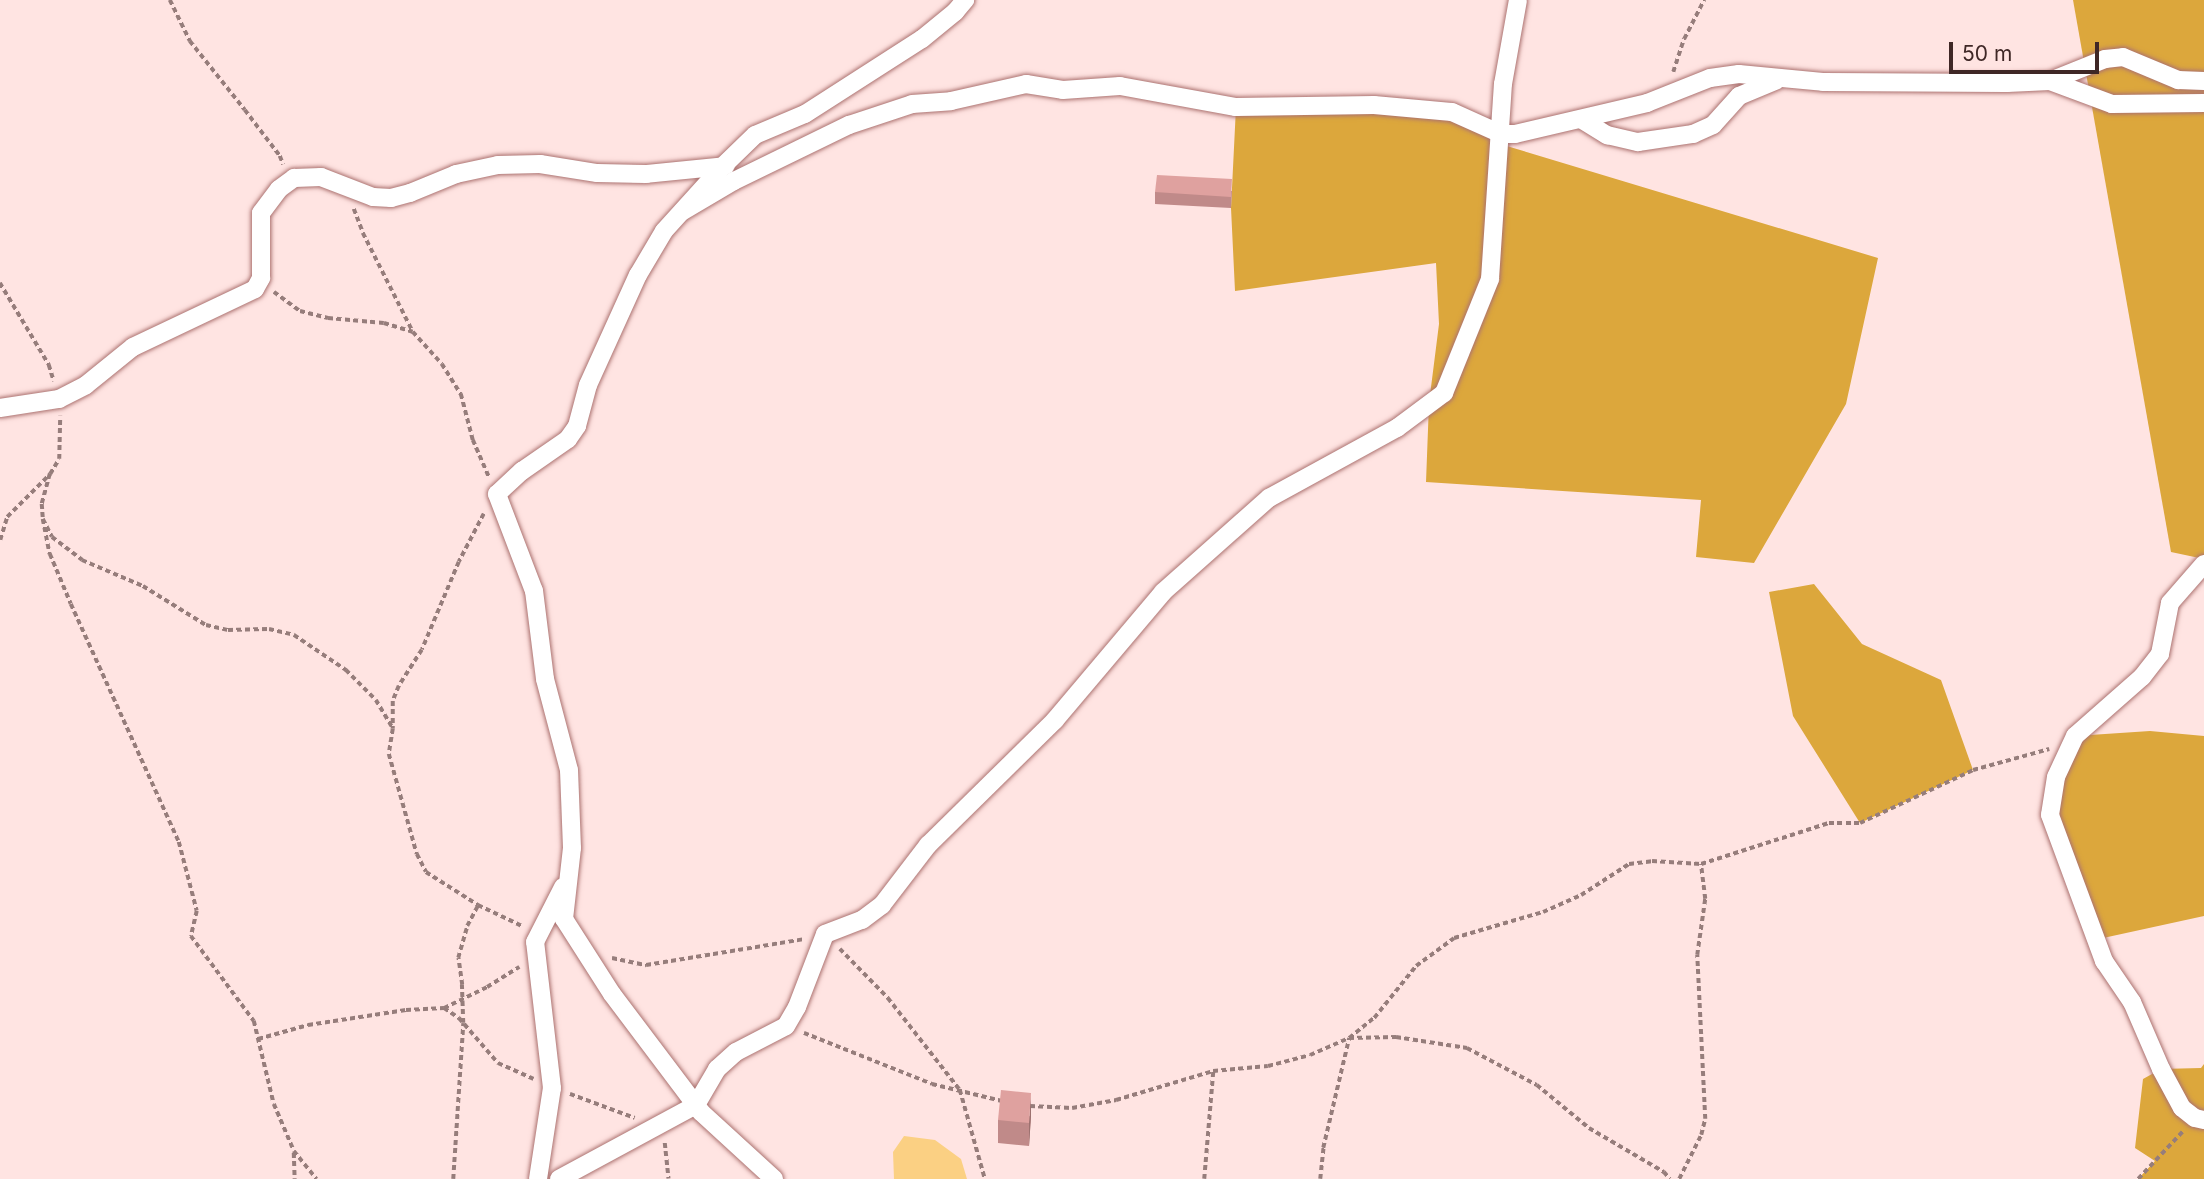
<!DOCTYPE html>
<style>
body{margin:0}
#map{position:relative;width:2204px;height:1179px;overflow:hidden;background:#ffe4e2;font-family:Inter,sans-serif}
div>[style]{position:absolute}
.green>*{inset:0;background:#fbd083}
.forest>*{inset:0;background:#dca73c}
.path>*{height:3.5px;margin-top:-1.75px;transform-origin:0;background:repeating-linear-gradient(90deg,#967d7b 0 5px,transparent 0 8.5px)}
.roads{filter:drop-shadow(0 0 2px #ac7270) drop-shadow(0 0 2px #ac7270)}
.street>*{height:18px;margin:-9px;padding:0 9px;transform-origin:9px;border-radius:9px;background:#fff}
.wall>*{inset:0;background:#c08a89}
.shaded-wall>*{inset:0;background:#9c716f}
.building>*{inset:0;background:#dfa19f}
span{translate:-50% -50%;white-space:nowrap;text-align:center;line-height:1.15;-webkit-text-stroke:5px #ffe4e2;paint-order:stroke}
.scale{position:absolute;left:1949px;top:42px;width:150px;height:32px;box-sizing:border-box;border:4px solid #3f2726;border-top:0;padding-left:9px;font-size:21px;line-height:24px;white-space:nowrap;color:#3f2726;-webkit-text-stroke:5px #ffe4e2;paint-order:stroke}
</style>
<div id="map">
<div class="green">
<div style="clip-path:polygon(904px 1136px,935px 1140px,961px 1159px,967px 1179px,894px 1179px,893px 1152px)"></div>
</div>
<div class="forest">
<div style="clip-path:polygon(2073px 0,2204px 0,2204px 559px,2171px 552px)"></div>
<div style="clip-path:polygon(1236px 107px,1452px 112px,1500px 144px,1878px 258px,1846px 404px,1754px 563px,1696px 557px,1701px 500px,1426px 482px,1429px 403px,1439px 324px,1436px 263px,1235px 291px,1231px 208px)"></div>
<div style="clip-path:polygon(1814px 584px,1862px 644px,1941px 680px,1973px 770px,1860px 823px,1793px 716px,1769px 592px)"></div>
<div style="clip-path:polygon(2150px 731px,2204px 736px,2204px 916px,2094px 940px,2052px 798px,2075px 736px)"></div>
<div style="clip-path:polygon(2204px 1064px,2204px 1179px,2138px 1179px,2155px 1161px,2135px 1148px,2143px 1079px,2161px 1069px,2201px 1068px)"></div>
</div>
<div class="path">
<div style="left:170px;top:0;width:46px;rotate:64deg"></div>
<div style="left:190px;top:41px;width:88px;rotate:51.4deg"></div>
<div style="left:245px;top:110px;width:58px;rotate:52.7deg"></div>
<div style="left:280px;top:156px;width:9px;rotate:69deg"></div>
<div style="left:1673px;top:72px;width:35px;rotate:-72deg"></div>
<div style="left:1684px;top:39px;width:44px;rotate:-62.9deg"></div>
<div style="left:354px;top:209px;width:26px;rotate:69deg"></div>
<div style="left:363px;top:233px;width:111px;rotate:63.2deg"></div>
<div style="left:413px;top:332px;width:43px;rotate:47.8deg"></div>
<div style="left:442px;top:364px;width:36px;rotate:58deg"></div>
<div style="left:461px;top:394px;width:48px;rotate:75.4deg"></div>
<div style="left:473px;top:440px;width:40px;rotate:66.6deg"></div>
<div style="left:0;top:283px;width:96px;rotate:59.1deg"></div>
<div style="left:49px;top:365px;width:17px;rotate:73deg"></div>
<div style="left:274px;top:292px;width:32px;rotate:36deg"></div>
<div style="left:300px;top:311px;width:29px;rotate:14deg"></div>
<div style="left:328px;top:318px;width:56px;rotate:5.1deg"></div>
<div style="left:384px;top:323px;width:30px;rotate:17deg"></div>
<div style="left:50px;top:474px;width:31px;rotate:105deg"></div>
<div style="left:42px;top:504px;width:15px;rotate:86deg"></div>
<div style="left:43px;top:519px;width:20px;rotate:63deg"></div>
<div style="left:52px;top:537px;width:38px;rotate:37deg"></div>
<div style="left:82px;top:560px;width:66px;rotate:23.1deg"></div>
<div style="left:143px;top:586px;width:74px;rotate:31.8deg"></div>
<div style="left:206px;top:625px;width:23px;rotate:13deg"></div>
<div style="left:228px;top:630px;width:41px;rotate:-1.4deg"></div>
<div style="left:269px;top:629px;width:26px;rotate:13deg"></div>
<div style="left:294px;top:635px;width:63px;rotate:33.9deg"></div>
<div style="left:346px;top:670px;width:42px;rotate:45deg"></div>
<div style="left:376px;top:700px;width:31px;rotate:59deg"></div>
<div style="left:484px;top:514px;width:54px;rotate:117.5deg"></div>
<div style="left:459px;top:562px;width:95px;rotate:112.8deg"></div>
<div style="left:422px;top:650px;width:43px;rotate:122.6deg"></div>
<div style="left:399px;top:686px;width:16px;rotate:112deg"></div>
<div style="left:393px;top:701px;width:28px;rotate:90deg"></div>
<div style="left:393px;top:729px;width:25px;rotate:99deg"></div>
<div style="left:389px;top:754px;width:104px;rotate:74.4deg"></div>
<div style="left:417px;top:854px;width:20px;rotate:63deg"></div>
<div style="left:426px;top:872px;width:62px;rotate:32.4deg"></div>
<div style="left:478px;top:905px;width:49px;rotate:25.5deg"></div>
<div style="left:43px;top:519px;width:36px;rotate:79deg"></div>
<div style="left:50px;top:554px;width:54px;rotate:67.2deg"></div>
<div style="left:71px;top:604px;width:261px;rotate:65.6deg"></div>
<div style="left:179px;top:842px;width:71px;rotate:75.4deg"></div>
<div style="left:197px;top:911px;width:26px;rotate:103deg"></div>
<div style="left:191px;top:936px;width:106px;rotate:53.5deg"></div>
<div style="left:254px;top:1021px;width:85px;rotate:76.5deg"></div>
<div style="left:274px;top:1104px;width:51px;rotate:66.9deg"></div>
<div style="left:294px;top:1151px;width:36px;rotate:51deg"></div>
<div style="left:0;top:540px;width:24px;rotate:-73deg"></div>
<div style="left:7px;top:517px;width:61px;rotate:-45deg"></div>
<div style="left:50px;top:474px;width:17px;rotate:-59deg"></div>
<div style="left:59px;top:459px;width:43px;rotate:-88.7deg"></div>
<div style="left:840px;top:949px;width:69px;rotate:45.6deg"></div>
<div style="left:888px;top:998px;width:117px;rotate:52deg"></div>
<div style="left:960px;top:1090px;width:92px;rotate:74.3deg"></div>
<div style="left:612px;top:958px;width:35px;rotate:12deg"></div>
<div style="left:646px;top:965px;width:160px;rotate:-9.3deg"></div>
<div style="left:444px;top:1008px;width:48px;rotate:-26deg"></div>
<div style="left:487px;top:987px;width:38px;rotate:-32deg"></div>
<div style="left:804px;top:1033px;width:138px;rotate:21.7deg"></div>
<div style="left:932px;top:1084px;width:72px;rotate:13.7deg"></div>
<div style="left:258px;top:1039px;width:52px;rotate:-15.6deg"></div>
<div style="left:308px;top:1025px;width:99px;rotate:-8.7deg"></div>
<div style="left:406px;top:1010px;width:38px;rotate:-3deg"></div>
<div style="left:444px;top:1008px;width:18px;rotate:34deg"></div>
<div style="left:459px;top:1018px;width:60px;rotate:49.1deg"></div>
<div style="left:498px;top:1063px;width:39px;rotate:24deg"></div>
<div style="left:570px;top:1094px;width:69px;rotate:20.3deg"></div>
<div style="left:1030px;top:1106px;width:42px;rotate:2.7deg"></div>
<div style="left:1072px;top:1108px;width:45px;rotate:-10.3deg"></div>
<div style="left:1116px;top:1100px;width:101px;rotate:-16.6deg"></div>
<div style="left:1213px;top:1071px;width:55px;rotate:-5.2deg"></div>
<div style="left:1268px;top:1066px;width:43px;rotate:-14.7deg"></div>
<div style="left:1310px;top:1055px;width:43px;rotate:-23.6deg"></div>
<div style="left:1349px;top:1038px;width:32px;rotate:-39deg"></div>
<div style="left:1374px;top:1018px;width:67px;rotate:-51.1deg"></div>
<div style="left:1416px;top:966px;width:47px;rotate:-36.4deg"></div>
<div style="left:1454px;top:938px;width:93px;rotate:-16.3deg"></div>
<div style="left:1543px;top:912px;width:42px;rotate:-24.1deg"></div>
<div style="left:1581px;top:895px;width:57px;rotate:-32.9deg"></div>
<div style="left:1629px;top:864px;width:23px;rotate:-7deg"></div>
<div style="left:1652px;top:861px;width:49px;rotate:3.5deg"></div>
<div style="left:1701px;top:864px;width:134px;rotate:-17.8deg"></div>
<div style="left:1829px;top:823px;width:31px"></div>
<div style="left:1860px;top:823px;width:125px;rotate:-25.1deg"></div>
<div style="left:1973px;top:770px;width:79px;rotate:-15.4deg"></div>
<div style="left:665px;top:1143px;width:36px;rotate:84deg"></div>
<div style="left:294px;top:1153px;width:26px;rotate:88deg"></div>
<div style="left:453px;top:1179px;width:156px;rotate:-86.3deg"></div>
<div style="left:463px;top:1023px;width:38px;rotate:-92deg"></div>
<div style="left:462px;top:985px;width:27px;rotate:-98deg"></div>
<div style="left:458px;top:958px;width:33px;rotate:-74deg"></div>
<div style="left:467px;top:926px;width:24px;rotate:-62deg"></div>
<div style="left:1204px;top:1179px;width:108px;rotate:-85.2deg"></div>
<div style="left:1320px;top:1179px;width:31px;rotate:-84deg"></div>
<div style="left:1323px;top:1148px;width:113px;rotate:-76.7deg"></div>
<div style="left:1349px;top:1038px;width:47px;rotate:-1.2deg"></div>
<div style="left:1396px;top:1037px;width:72px;rotate:8.8deg"></div>
<div style="left:1467px;top:1048px;width:79px;rotate:27.9deg"></div>
<div style="left:1537px;top:1085px;width:67px;rotate:39.6deg"></div>
<div style="left:1589px;top:1128px;width:87px;rotate:30.4deg"></div>
<div style="left:1664px;top:1172px;width:9px;rotate:49deg"></div>
<div style="left:1679px;top:1179px;width:49px;rotate:-63.4deg"></div>
<div style="left:1701px;top:1135px;width:16px;rotate:-76deg"></div>
<div style="left:1705px;top:1119px;width:164px;rotate:-92.8deg"></div>
<div style="left:1697px;top:955px;width:57px;rotate:-81.9deg"></div>
<div style="left:1705px;top:899px;width:35px;rotate:-97deg"></div>
<div style="left:2138px;top:1179px;width:67px;rotate:-46.8deg"></div>
</div>
<div class="roads">
<div class="street">
<div style="left:2050px;top:81px;width:66px;rotate:20.4deg"></div>
<div style="left:2112px;top:104px;width:92px;rotate:-0.6deg"></div>
<div style="left:1581px;top:119px;width:31px;rotate:32deg"></div>
<div style="left:1607px;top:135px;width:32px;rotate:13deg"></div>
<div style="left:1638px;top:142px;width:56px;rotate:-8.3deg"></div>
<div style="left:1693px;top:134px;width:22px;rotate:-24deg"></div>
<div style="left:1713px;top:125px;width:39px;rotate:-48deg"></div>
<div style="left:1739px;top:96px;width:41px;rotate:-22.8deg"></div>
<div style="left:683px;top:211px;width:59px;rotate:-30.5deg"></div>
<div style="left:734px;top:181px;width:128px;rotate:-26deg"></div>
<div style="left:849px;top:125px;width:66px;rotate:-18.4deg"></div>
<div style="left:912px;top:104px;width:39px;rotate:-4deg"></div>
<div style="left:951px;top:101px;width:77px;rotate:-12.8deg"></div>
<div style="left:1026px;top:84px;width:37px;rotate:9deg"></div>
<div style="left:1063px;top:90px;width:57px;rotate:-4deg"></div>
<div style="left:1120px;top:86px;width:118px;rotate:10.3deg"></div>
<div style="left:1236px;top:107px;width:138px;rotate:-0.8deg"></div>
<div style="left:1374px;top:105px;width:78px;rotate:5.1deg"></div>
<div style="left:1452px;top:112px;width:54px;rotate:24.2deg"></div>
<div style="left:1501px;top:134px;width:14px"></div>
<div style="left:1515px;top:134px;width:136px;rotate:-13.2deg"></div>
<div style="left:1647px;top:103px;width:68px;rotate:-21.6deg"></div>
<div style="left:1710px;top:78px;width:29px;rotate:-8deg"></div>
<div style="left:1739px;top:74px;width:84px;rotate:5.4deg"></div>
<div style="left:1823px;top:82px;width:184px;rotate:0.3deg"></div>
<div style="left:2007px;top:83px;width:43px;rotate:-2.7deg"></div>
<div style="left:2050px;top:81px;width:59px;rotate:-21.8deg"></div>
<div style="left:2105px;top:59px;width:18px;rotate:-6deg"></div>
<div style="left:2123px;top:57px;width:60px;rotate:22.7deg"></div>
<div style="left:2178px;top:80px;width:26px;rotate:2deg"></div>
<div style="left:0;top:408px;width:60px;rotate:-8.7deg"></div>
<div style="left:59px;top:399px;width:30px;rotate:-27deg"></div>
<div style="left:86px;top:385px;width:60px;rotate:-39deg"></div>
<div style="left:133px;top:347px;width:135px;rotate:-25.4deg"></div>
<div style="left:255px;top:289px;width:13px;rotate:-61deg"></div>
<div style="left:261px;top:278px;width:65px;rotate:-90deg"></div>
<div style="left:261px;top:213px;width:30px;rotate:-53deg"></div>
<div style="left:279px;top:189px;width:19px;rotate:-36deg"></div>
<div style="left:294px;top:178px;width:27px;rotate:-2deg"></div>
<div style="left:321px;top:177px;width:56px;rotate:21deg"></div>
<div style="left:373px;top:197px;width:18px;rotate:3deg"></div>
<div style="left:391px;top:198px;width:20px;rotate:-15deg"></div>
<div style="left:410px;top:193px;width:50px;rotate:-22.4deg"></div>
<div style="left:456px;top:174px;width:43px;rotate:-12.1deg"></div>
<div style="left:498px;top:165px;width:42px;rotate:-1.4deg"></div>
<div style="left:540px;top:164px;width:58px;rotate:9deg"></div>
<div style="left:597px;top:173px;width:49px;rotate:1.2deg"></div>
<div style="left:646px;top:174px;width:80px;rotate:-5.7deg"></div>
<div style="left:2204px;top:564px;width:52px;rotate:131.1deg"></div>
<div style="left:2170px;top:603px;width:52px;rotate:101.1deg"></div>
<div style="left:2160px;top:654px;width:29px;rotate:128deg"></div>
<div style="left:2142px;top:677px;width:89px;rotate:138.6deg"></div>
<div style="left:2075px;top:736px;width:45px;rotate:114.9deg"></div>
<div style="left:2056px;top:777px;width:38px;rotate:99deg"></div>
<div style="left:2050px;top:815px;width:156px;rotate:69.7deg"></div>
<div style="left:2104px;top:961px;width:50px;rotate:55.7deg"></div>
<div style="left:2132px;top:1002px;width:73px;rotate:66.6deg"></div>
<div style="left:2161px;top:1069px;width:44px;rotate:61.7deg"></div>
<div style="left:2182px;top:1108px;width:16px;rotate:38deg"></div>
<div style="left:2195px;top:1118px;width:9px;rotate:13deg"></div>
<div style="left:538px;top:1179px;width:92px;rotate:-81.3deg"></div>
<div style="left:552px;top:1088px;width:147px;rotate:-96.6deg"></div>
<div style="left:535px;top:942px;width:62px;rotate:-63deg"></div>
<div style="left:559px;top:1179px;width:156px;rotate:-28.4deg"></div>
<div style="left:696px;top:1105px;width:42px;rotate:-59.7deg"></div>
<div style="left:717px;top:1069px;width:25px;rotate:-42deg"></div>
<div style="left:736px;top:1052px;width:56px;rotate:-27.5deg"></div>
<div style="left:786px;top:1026px;width:22px;rotate:-60deg"></div>
<div style="left:797px;top:1007px;width:78px;rotate:-69deg"></div>
<div style="left:825px;top:934px;width:40px;rotate:-21deg"></div>
<div style="left:862px;top:920px;width:25px;rotate:-37deg"></div>
<div style="left:882px;top:905px;width:76px;rotate:-52.5deg"></div>
<div style="left:928px;top:845px;width:178px;rotate:-44.5deg"></div>
<div style="left:1055px;top:720px;width:167px;rotate:-49.8deg"></div>
<div style="left:1163px;top:592px;width:142px;rotate:-41.6deg"></div>
<div style="left:1269px;top:498px;width:146px;rotate:-28.7deg"></div>
<div style="left:1397px;top:428px;width:59px;rotate:-36.7deg"></div>
<div style="left:1444px;top:393px;width:123px;rotate:-68deg"></div>
<div style="left:1490px;top:279px;width:195px;rotate:-86.2deg"></div>
<div style="left:1503px;top:84px;width:85px;rotate:-79.9deg"></div>
<div style="left:774px;top:1179px;width:99px;rotate:-137.5deg"></div>
<div style="left:701px;top:1112px;width:148px;rotate:-127deg"></div>
<div style="left:612px;top:994px;width:89px;rotate:-122.6deg"></div>
<div style="left:564px;top:919px;width:71px;rotate:-83.6deg"></div>
<div style="left:572px;top:848px;width:78px;rotate:-92.2deg"></div>
<div style="left:569px;top:770px;width:94px;rotate:-104.8deg"></div>
<div style="left:545px;top:679px;width:89px;rotate:-97.1deg"></div>
<div style="left:534px;top:591px;width:104px;rotate:-110.9deg"></div>
<div style="left:497px;top:494px;width:34px;rotate:-43deg"></div>
<div style="left:522px;top:471px;width:56px;rotate:-34.8deg"></div>
<div style="left:568px;top:439px;width:16px;rotate:-55deg"></div>
<div style="left:577px;top:426px;width:42px;rotate:-75deg"></div>
<div style="left:588px;top:385px;width:121px;rotate:-65.6deg"></div>
<div style="left:638px;top:275px;width:51px;rotate:-59.4deg"></div>
<div style="left:664px;top:231px;width:86px;rotate:-47.8deg"></div>
<div style="left:722px;top:167px;width:46px;rotate:-44.1deg"></div>
<div style="left:755px;top:135px;width:54px;rotate:-22.8deg"></div>
<div style="left:805px;top:114px;width:139px;rotate:-32.7deg"></div>
<div style="left:922px;top:39px;width:43px;rotate:-39.3deg"></div>
<div style="left:955px;top:12px;width:16px;rotate:-50deg"></div>
</div>
</div>
<div class="wall">
<div style="clip-path:polygon(1232px 191px,1231px 208px,1155px 204px,1155px 192px)"></div>
<div style="clip-path:polygon(1031px 1116px,1029px 1146px,998px 1143px,998px 1120px)"></div>
</div>
<div class="shaded-wall">
<div style="clip-path:polygon(1031px 1093px,1031px 1116px,1029px 1146px,1029px 1123px)"></div>
</div>
<div class="building">
<div style="clip-path:polygon(1157px 175px,1232px 179px,1231px 197px,1155px 192px)"></div>
<div style="clip-path:polygon(1001px 1090px,1031px 1093px,1029px 1123px,998px 1120px)"></div>
</div>
<div class="scale">50 m</div>
</div>
